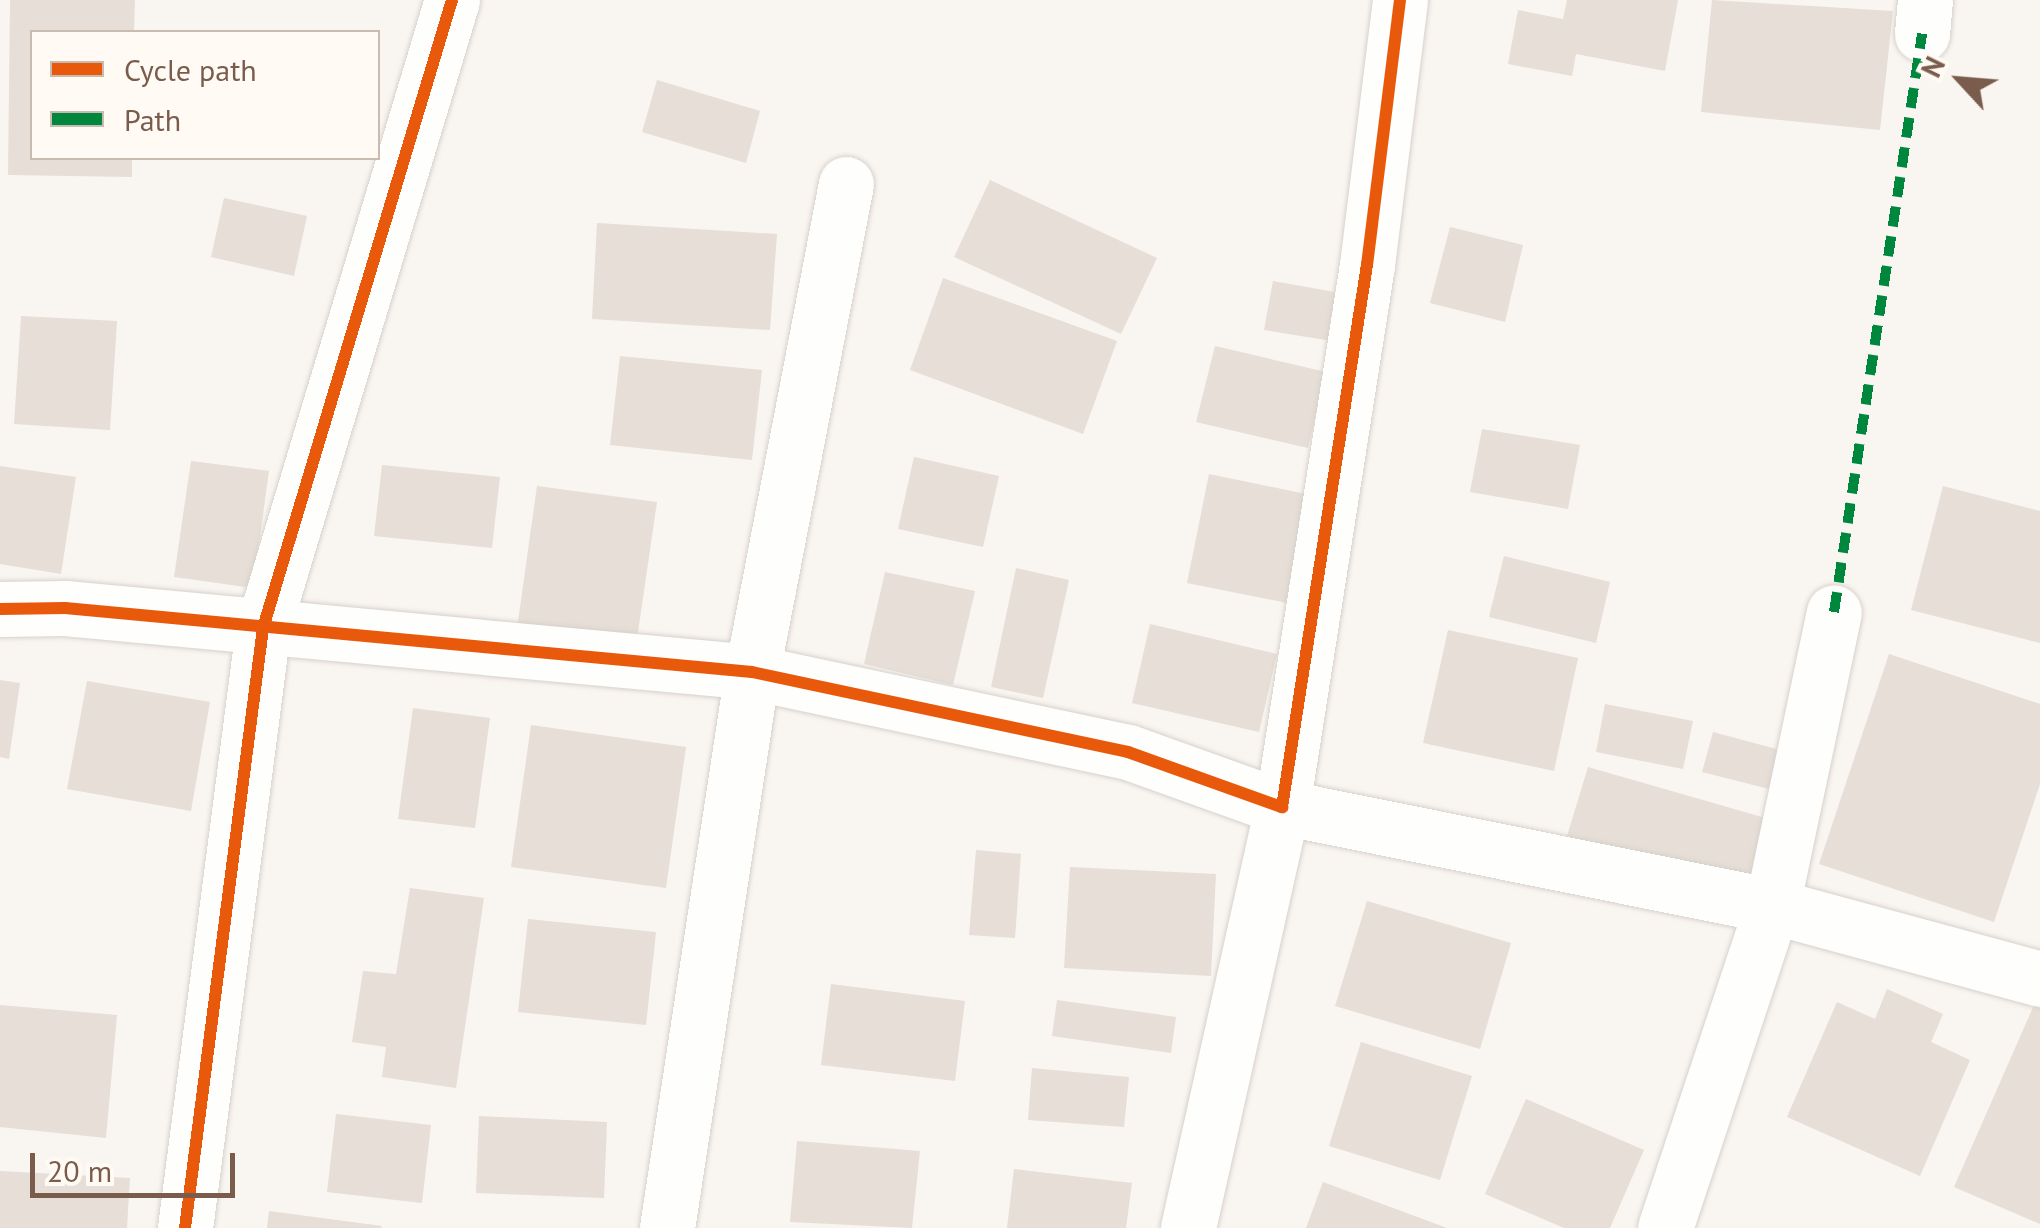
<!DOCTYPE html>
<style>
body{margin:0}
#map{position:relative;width:2040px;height:1228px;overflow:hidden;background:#f9f5f0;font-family:"PT Sans",sans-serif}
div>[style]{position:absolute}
.building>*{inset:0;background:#e6ded7}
.roads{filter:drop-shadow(0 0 2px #d7d1cb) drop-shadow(0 0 2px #d7d1cb)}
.street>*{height:55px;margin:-27.5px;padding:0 27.5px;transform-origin:27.5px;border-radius:27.5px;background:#fefefd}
.quiet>*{height:10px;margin-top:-5px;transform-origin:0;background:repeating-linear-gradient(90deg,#00873e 0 20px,transparent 0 30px)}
.cycleway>*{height:12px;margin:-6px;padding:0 6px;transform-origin:6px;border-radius:6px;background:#e8590c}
span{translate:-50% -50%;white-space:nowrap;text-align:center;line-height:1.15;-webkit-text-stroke:9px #fffaf3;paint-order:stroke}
.legend{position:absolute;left:30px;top:30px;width:350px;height:130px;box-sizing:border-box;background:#fffaf3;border:2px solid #cabbb1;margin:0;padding:12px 18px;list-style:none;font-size:30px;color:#7a5c4d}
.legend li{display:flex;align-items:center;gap:20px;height:50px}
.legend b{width:50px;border:2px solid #cabbb1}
.north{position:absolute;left:1910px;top:30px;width:100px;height:100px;-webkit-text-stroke:8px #fffaf3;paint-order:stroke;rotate:296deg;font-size:28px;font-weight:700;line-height:40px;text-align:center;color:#7a5c4d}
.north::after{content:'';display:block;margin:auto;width:35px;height:45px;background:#7a5c4d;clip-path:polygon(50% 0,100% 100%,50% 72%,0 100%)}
.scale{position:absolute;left:30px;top:1153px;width:205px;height:45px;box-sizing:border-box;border:5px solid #7a5c4d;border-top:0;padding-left:12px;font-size:30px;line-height:35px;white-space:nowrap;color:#7a5c4d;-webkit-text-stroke:8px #fffaf3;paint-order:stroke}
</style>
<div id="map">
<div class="building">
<div style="clip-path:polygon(10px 0,135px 0,134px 32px,32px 32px,32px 158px,132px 158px,132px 177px,8px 175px)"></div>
<div style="clip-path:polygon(1567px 0,1678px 0,1665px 71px,1576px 54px,1572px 76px,1508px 64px,1518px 10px,1563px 19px)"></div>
<div style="clip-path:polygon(1712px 0,1893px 11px,1880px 130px,1701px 112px)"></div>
<div style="clip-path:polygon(657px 80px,760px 111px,746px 163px,642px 132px)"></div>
<div style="clip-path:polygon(990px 180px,1157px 258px,1121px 334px,954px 257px)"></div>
<div style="clip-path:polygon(224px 198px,307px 216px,294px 276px,211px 257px)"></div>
<div style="clip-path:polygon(597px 223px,777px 234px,770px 330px,592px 319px)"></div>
<div style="clip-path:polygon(1450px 227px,1523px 245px,1505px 322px,1430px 303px)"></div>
<div style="clip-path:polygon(943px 278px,1117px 341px,1083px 434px,910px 370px)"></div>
<div style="clip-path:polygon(1273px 281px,1346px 294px,1338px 342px,1264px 330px)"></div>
<div style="clip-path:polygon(21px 316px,117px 321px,110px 430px,14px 424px)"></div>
<div style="clip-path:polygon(1215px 346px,1326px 372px,1308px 448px,1196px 422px)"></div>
<div style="clip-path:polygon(620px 356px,762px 370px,752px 460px,610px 445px)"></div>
<div style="clip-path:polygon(1482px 429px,1580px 445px,1568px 509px,1470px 492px)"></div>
<div style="clip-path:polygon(914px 457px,999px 476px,983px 547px,898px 529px)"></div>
<div style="clip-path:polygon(191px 461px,269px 471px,253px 588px,174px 577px)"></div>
<div style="clip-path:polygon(382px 465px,500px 477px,492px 548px,374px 536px)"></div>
<div style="clip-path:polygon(0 466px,76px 477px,61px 574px,0 564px)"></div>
<div style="clip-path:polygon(1209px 474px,1330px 499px,1307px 607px,1187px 583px)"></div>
<div style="clip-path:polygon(537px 486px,657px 502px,636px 646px,517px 629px)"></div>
<div style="clip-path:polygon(1943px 486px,2040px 511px,2040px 643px,1911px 610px)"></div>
<div style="clip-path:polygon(1504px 556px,1610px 582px,1596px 643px,1489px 617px)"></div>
<div style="clip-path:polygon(1016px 568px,1069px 580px,1043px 698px,991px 687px)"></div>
<div style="clip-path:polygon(885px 572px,975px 591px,953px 685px,864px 664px)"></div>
<div style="clip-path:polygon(1150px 624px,1277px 654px,1259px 732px,1132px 703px)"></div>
<div style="clip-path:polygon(1448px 630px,1578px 658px,1554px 771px,1423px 743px)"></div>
<div style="clip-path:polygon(1889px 654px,2040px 704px,2040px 784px,1994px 922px,1819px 864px)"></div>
<div style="clip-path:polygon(0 680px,20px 683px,9px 759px,0 757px)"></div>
<div style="clip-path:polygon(87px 681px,210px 702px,191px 811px,67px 789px)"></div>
<div style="clip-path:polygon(1605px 704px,1693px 721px,1683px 769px,1596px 752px)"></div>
<div style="clip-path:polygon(413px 708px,490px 718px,475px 828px,398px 819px)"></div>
<div style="clip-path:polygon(531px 725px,686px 747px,666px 888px,511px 867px)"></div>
<div style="clip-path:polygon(1713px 732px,1780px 750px,1769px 789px,1702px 772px)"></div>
<div style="clip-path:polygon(1588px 767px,1769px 819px,1749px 888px,1567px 836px)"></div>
<div style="clip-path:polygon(976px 850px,1021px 854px,1015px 938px,969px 935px)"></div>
<div style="clip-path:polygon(1070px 867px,1216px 874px,1211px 976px,1064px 968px)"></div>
<div style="clip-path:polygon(410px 888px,484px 898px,456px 1088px,382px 1077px,386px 1047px,352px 1042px,363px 971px,396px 974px)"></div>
<div style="clip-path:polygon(1367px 901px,1511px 943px,1480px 1049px,1335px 1006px)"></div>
<div style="clip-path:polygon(528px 919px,656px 932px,646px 1025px,518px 1012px)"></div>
<div style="clip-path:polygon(831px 984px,965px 1001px,955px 1081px,821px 1065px)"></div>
<div style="clip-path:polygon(1887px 989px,1943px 1014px,1931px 1042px,1970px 1060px,1920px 1176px,1787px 1117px,1837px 1002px,1875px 1019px)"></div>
<div style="clip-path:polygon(1057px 1000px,1176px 1017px,1171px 1053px,1052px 1036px)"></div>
<div style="clip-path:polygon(0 1005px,117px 1015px,106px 1138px,0 1127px)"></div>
<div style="clip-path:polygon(2034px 1005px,2040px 1007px,2040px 1224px,1954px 1187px)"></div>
<div style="clip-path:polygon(1361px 1042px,1472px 1076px,1440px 1180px,1329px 1146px)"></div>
<div style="clip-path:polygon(1032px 1068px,1129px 1077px,1124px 1127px,1028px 1120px)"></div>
<div style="clip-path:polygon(1526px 1099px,1644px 1150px,1610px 1228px,1564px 1228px,1485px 1194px)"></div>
<div style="clip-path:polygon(336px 1114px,431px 1125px,422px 1203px,327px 1192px)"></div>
<div style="clip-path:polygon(479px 1116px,607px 1122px,604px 1198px,476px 1193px)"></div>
<div style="clip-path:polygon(797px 1141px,920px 1151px,912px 1228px,790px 1222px)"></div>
<div style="clip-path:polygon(1014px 1169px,1132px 1183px,1126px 1228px,1007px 1228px)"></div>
<div style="clip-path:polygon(0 1171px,130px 1178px,127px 1228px,0 1228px)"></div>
<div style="clip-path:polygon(1323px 1182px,1447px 1228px,1306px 1228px)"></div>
<div style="clip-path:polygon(269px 1211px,382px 1226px,381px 1228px,267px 1228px)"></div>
</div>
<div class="roads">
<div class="street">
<div style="left:1922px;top:34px;width:34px;rotate:-85deg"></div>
<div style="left:0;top:609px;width:65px;rotate:-0.9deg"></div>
<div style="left:65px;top:608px;width:690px;rotate:5.32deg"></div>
<div style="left:752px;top:672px;width:384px;rotate:12deg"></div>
<div style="left:1128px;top:752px;width:164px;rotate:19.7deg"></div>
<div style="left:1282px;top:807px;width:549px;rotate:-81.09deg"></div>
<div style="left:1367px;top:265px;width:267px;rotate:-82.9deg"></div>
<div style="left:185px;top:1228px;width:605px;rotate:-82.59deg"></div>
<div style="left:263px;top:628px;width:656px;rotate:-73.25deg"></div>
<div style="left:667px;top:1228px;width:562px;rotate:-81.31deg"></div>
<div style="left:752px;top:672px;width:497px;rotate:-79.1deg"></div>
<div style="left:1188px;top:1228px;width:431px;rotate:-77.4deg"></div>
<div style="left:1282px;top:807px;width:500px;rotate:11.4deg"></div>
<div style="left:1772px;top:906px;width:278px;rotate:15.2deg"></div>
<div style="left:1665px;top:1228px;width:339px;rotate:-71.6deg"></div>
<div style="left:1772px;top:906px;width:300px;rotate:-78.1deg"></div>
</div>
</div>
<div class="quiet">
<div style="left:1834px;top:612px;width:585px;rotate:-81.34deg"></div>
</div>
<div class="cycleway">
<div style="left:0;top:609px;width:65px;rotate:-0.9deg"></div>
<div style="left:65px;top:608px;width:690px;rotate:5.32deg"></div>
<div style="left:752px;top:672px;width:384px;rotate:12deg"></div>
<div style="left:1128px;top:752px;width:164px;rotate:19.7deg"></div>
<div style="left:1282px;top:807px;width:549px;rotate:-81.09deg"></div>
<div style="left:1367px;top:265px;width:267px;rotate:-82.9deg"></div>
<div style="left:185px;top:1228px;width:605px;rotate:-82.59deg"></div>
<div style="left:263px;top:628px;width:656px;rotate:-73.25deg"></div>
</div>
<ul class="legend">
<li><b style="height:12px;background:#e8590c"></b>Cycle path</li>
<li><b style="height:12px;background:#00873e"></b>Path</li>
</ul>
<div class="north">N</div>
<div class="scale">20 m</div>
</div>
